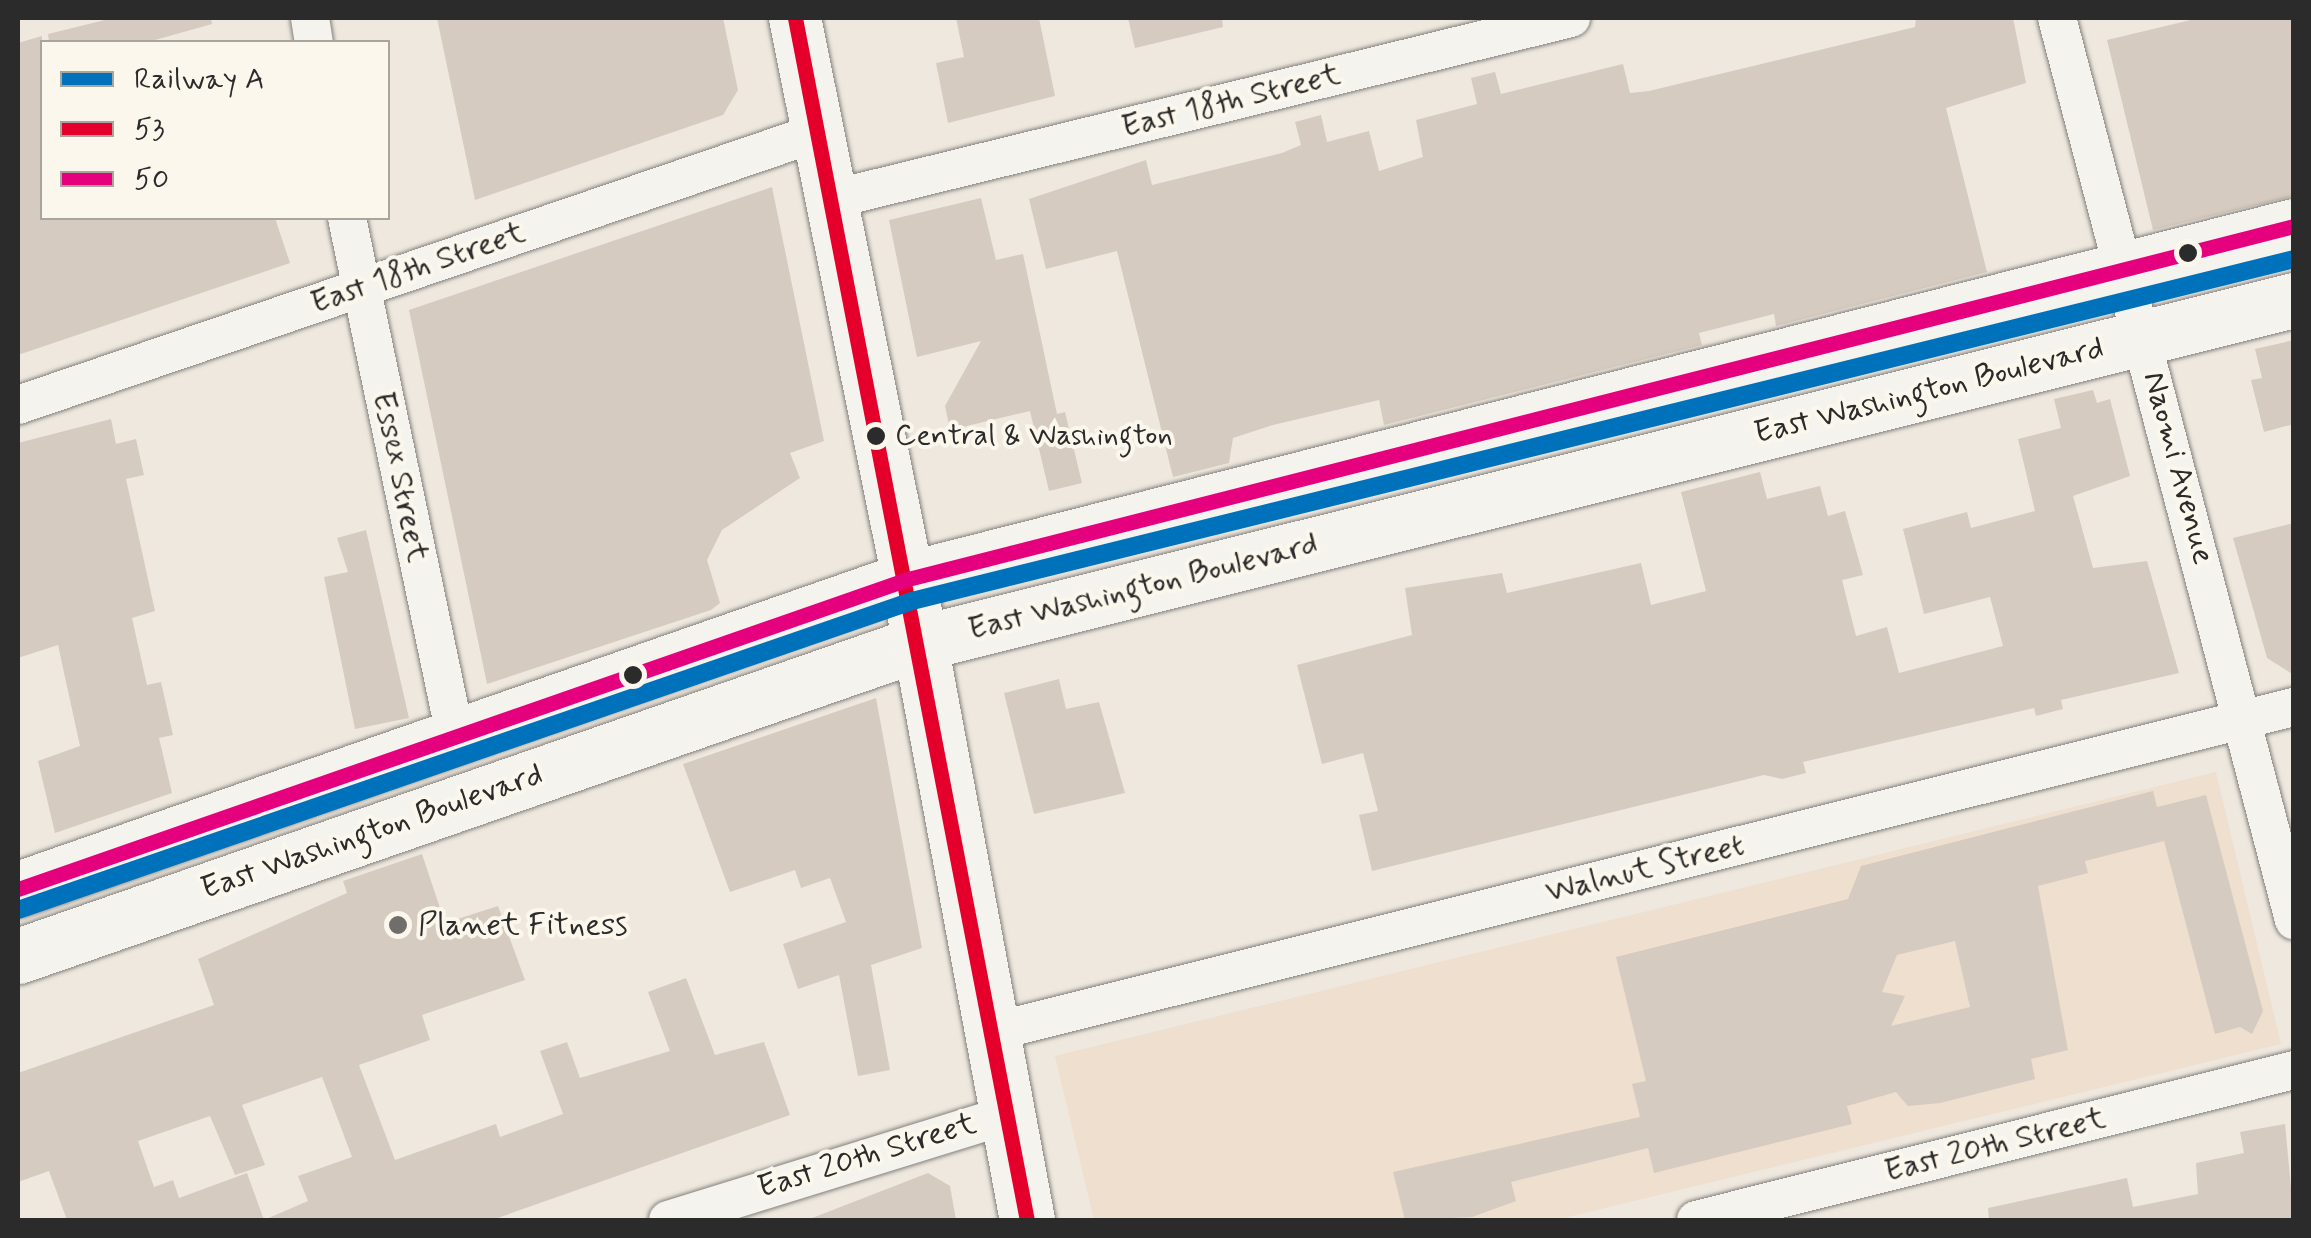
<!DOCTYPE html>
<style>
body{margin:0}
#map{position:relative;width:2311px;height:1238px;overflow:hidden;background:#efe8df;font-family:Mynerve,sans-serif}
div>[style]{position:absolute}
.built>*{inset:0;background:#eedfcf}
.building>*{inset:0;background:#d6cbc0}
.roads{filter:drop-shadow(0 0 2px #83807c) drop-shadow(0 0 2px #83807c)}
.minor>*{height:38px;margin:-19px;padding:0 19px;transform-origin:19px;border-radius:19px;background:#f5f3ee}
.secondary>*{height:52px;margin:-26px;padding:0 26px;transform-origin:26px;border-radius:26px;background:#f5f3ee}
.primary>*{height:55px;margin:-27.5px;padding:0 27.5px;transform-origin:27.5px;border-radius:27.5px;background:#f5f3ee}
.bus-1>*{height:15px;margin:-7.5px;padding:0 7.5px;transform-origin:7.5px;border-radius:7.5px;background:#e4002b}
.bus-2>*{height:15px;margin:-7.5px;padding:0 7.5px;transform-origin:7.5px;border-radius:7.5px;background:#e5007d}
.rail-1>*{height:18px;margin:-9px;padding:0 9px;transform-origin:9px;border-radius:9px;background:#0072bc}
.dots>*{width:28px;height:28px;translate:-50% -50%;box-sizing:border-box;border:5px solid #fbf7ec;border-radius:50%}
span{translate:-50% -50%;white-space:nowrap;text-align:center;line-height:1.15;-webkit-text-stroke:8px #fbf7ec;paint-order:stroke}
.bus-label{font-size:30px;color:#2b2b2b}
.left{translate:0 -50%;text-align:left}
.street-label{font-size:32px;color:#2b2b2b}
.poi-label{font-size:32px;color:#2b2b2b}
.frame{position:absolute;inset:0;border:20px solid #2b2b2b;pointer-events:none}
.legend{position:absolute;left:40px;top:40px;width:350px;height:180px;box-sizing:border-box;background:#fbf7ec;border:2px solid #a8a59f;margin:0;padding:12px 18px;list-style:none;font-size:30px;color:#2b2b2b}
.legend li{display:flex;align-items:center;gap:20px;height:50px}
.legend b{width:50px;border:2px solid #a8a59f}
</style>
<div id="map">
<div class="built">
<div style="clip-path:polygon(2216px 772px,2281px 1044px,1556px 1220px,1094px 1220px,1055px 1056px)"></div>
</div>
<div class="building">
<div style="clip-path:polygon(113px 18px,211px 18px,212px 24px,148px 42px,49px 42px,48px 34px)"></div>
<div style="clip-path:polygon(437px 18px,723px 18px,738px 90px,723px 115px,475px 200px)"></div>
<div style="clip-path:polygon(956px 18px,1039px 18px,1055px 96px,948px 123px,936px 63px,964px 57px)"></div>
<div style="clip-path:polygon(1128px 18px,1222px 18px,1223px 27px,1135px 48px)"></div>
<div style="clip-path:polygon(1916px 18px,2013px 18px,2026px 83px,1946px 108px,1987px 272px,1776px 326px,1774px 314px,1699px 333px,1702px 345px,1384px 425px,1379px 400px,1273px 425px,1233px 438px,1229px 463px,1173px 477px,1117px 251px,1046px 269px,1029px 199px,1146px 160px,1152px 185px,1282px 153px,1301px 145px,1295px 122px,1321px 115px,1327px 142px,1369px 131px,1379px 171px,1423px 157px,1416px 120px,1477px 104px,1471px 78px,1495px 72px,1501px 94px,1623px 64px,1630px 93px,1649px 91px,1915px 27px)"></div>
<div style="clip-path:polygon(2199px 18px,2294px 18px,2294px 196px,2153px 230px,2107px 40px)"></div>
<div style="clip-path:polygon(42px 36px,42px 218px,275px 218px,290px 263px,18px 355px,18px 43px)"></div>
<div style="clip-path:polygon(772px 187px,824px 441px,790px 453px,800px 478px,722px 530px,707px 560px,720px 603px,711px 610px,487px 684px,409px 310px)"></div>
<div style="clip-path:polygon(981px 198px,996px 260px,1023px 254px,1057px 414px,1065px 412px,1082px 483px,1049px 491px,1030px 411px,950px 430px,945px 406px,981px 341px,917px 357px,889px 220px)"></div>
<div style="clip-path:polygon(2294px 340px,2294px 424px,2264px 432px,2251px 380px,2262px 378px,2255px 349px)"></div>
<div style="clip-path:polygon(2093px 390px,2097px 403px,2110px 399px,2130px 476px,2073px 496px,2093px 568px,2147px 561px,2179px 673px,2061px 700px,2063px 709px,2036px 716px,2034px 708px,1803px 762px,1806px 773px,1782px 779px,1764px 775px,1372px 871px,1359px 815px,1378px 811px,1363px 753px,1322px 764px,1297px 665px,1412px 635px,1405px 588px,1502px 573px,1507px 593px,1641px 563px,1651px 605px,1706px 591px,1681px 492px,1760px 472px,1767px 499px,1820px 486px,1828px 516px,1845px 511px,1863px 575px,1842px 580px,1856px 636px,1887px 627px,1899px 673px,2003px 646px,1990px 597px,1924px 614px,1903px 529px,1967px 512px,1971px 528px,2035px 511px,2018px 439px,2061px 428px,2054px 399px)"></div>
<div style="clip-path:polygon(111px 419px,116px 444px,136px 439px,144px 475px,126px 479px,155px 611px,132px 618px,147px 685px,161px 682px,173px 735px,159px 738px,172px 793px,55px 833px,38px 761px,80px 746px,58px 645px,18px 658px,18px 443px)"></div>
<div style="clip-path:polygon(2294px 523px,2294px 675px,2267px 658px,2233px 538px)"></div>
<div style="clip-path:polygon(366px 530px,409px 718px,355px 729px,324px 577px,348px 572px,337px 538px)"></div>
<div style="clip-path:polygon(1059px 679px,1066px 709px,1099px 702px,1125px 793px,1034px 814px,1004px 693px)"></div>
<div style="clip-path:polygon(876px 698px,922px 948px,871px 965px,890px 1070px,858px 1076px,839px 975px,798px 989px,783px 944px,846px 922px,830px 878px,801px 888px,795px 870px,730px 892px,683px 764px)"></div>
<div style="clip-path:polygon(evenodd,2153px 791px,2157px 807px,2206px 795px,2263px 1011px,2252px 1034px,2240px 1027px,2215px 1034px,2164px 841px,2085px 861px,2088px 873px,2038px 886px,2068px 1050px,2031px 1059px,2035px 1079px,1940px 1103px,1908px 1106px,1896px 1092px,1847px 1106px,1852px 1124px,1654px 1173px,1648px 1148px,1511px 1182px,1516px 1201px,1472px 1217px,1405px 1220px,1393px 1172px,1640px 1117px,1632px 1084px,1646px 1081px,1616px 957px,1848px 899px,1861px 866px,2153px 791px,1955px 941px,1970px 1007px,1891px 1026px,1905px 996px,1882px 992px,1897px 955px,1955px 941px)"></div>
<div style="clip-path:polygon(422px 854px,445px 923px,498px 906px,525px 980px,422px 1015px,430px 1040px,359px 1065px,395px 1160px,496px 1124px,500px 1137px,563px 1114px,540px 1051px,567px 1042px,580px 1078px,670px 1051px,648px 992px,686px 978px,715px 1055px,764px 1042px,790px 1115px,492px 1220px,264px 1220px,308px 1201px,298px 1176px,352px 1157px,322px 1077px,242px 1105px,265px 1165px,235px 1175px,210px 1116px,138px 1141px,154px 1187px,173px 1180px,179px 1198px,247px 1173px,264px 1220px,67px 1220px,49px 1171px,18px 1182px,18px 1073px,214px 1005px,198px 959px,347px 893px,343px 881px)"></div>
<div style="clip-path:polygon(2285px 1124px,2294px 1220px,1989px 1220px,1988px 1208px,2127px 1178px,2133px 1207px,2198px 1194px,2196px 1163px,2244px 1153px,2240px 1132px)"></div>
<div style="clip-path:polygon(928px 1173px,950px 1186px,956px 1220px,807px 1220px)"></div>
</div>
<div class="roads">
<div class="minor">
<div style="left:310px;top:18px;width:24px;rotate:81deg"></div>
<div style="left:2057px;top:18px;width:933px;rotate:75.28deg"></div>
<div style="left:833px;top:199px;width:760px;rotate:-13.78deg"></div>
<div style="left:347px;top:218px;width:528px;rotate:78.2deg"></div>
<div style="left:18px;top:405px;width:846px;rotate:-18.82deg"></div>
<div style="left:996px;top:1031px;width:1338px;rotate:-14.02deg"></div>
<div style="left:668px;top:1220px;width:358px;rotate:-17.2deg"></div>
<div style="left:1696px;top:1220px;width:617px;rotate:-14.08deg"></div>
</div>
<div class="secondary">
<div style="left:795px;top:18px;width:572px;rotate:78.61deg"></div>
</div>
<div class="primary">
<div style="left:913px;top:606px;width:624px;rotate:79.48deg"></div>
<div style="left:18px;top:889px;width:942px;rotate:-19.2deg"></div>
<div style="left:908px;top:579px;width:1430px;rotate:-14.29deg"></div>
<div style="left:18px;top:956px;width:955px;rotate:-19.14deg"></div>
<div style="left:920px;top:643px;width:1416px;rotate:-14.02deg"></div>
</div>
</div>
<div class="bus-1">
<div style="left:795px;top:18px;width:1224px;rotate:79.08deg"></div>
</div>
<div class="bus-2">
<div style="left:18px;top:889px;width:942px;rotate:-19.2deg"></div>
<div style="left:908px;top:579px;width:1430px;rotate:-14.29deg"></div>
</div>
<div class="rail-1">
<div style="left:18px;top:910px;width:946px;rotate:-19.07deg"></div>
<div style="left:912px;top:601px;width:1424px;rotate:-13.9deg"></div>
</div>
<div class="dots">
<div style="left:2188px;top:253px;background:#2b2b2b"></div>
<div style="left:876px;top:436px;background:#2b2b2b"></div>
<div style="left:633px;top:675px;background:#2b2b2b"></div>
<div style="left:398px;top:925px;background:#706d6a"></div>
</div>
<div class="bus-label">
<span class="left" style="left:895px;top:436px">Central &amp; Washington</span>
</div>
<div class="street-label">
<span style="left:1231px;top:101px;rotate:-14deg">East 18th Street</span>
<span style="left:418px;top:268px;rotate:-19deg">East 18th Street</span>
<span style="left:1929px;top:391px;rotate:-14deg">East Washington Boulevard</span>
<span style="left:2178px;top:468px;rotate:75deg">Naomi Avenue</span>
<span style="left:400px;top:477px;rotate:78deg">Essex Street</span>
<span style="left:1143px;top:587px;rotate:-14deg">East Washington Boulevard</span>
<span style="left:372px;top:832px;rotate:-19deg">East Washington Boulevard</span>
<span style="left:1645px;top:869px;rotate:-14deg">Walnut Street</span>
<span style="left:1995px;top:1145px;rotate:-14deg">East 20th Street</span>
<span style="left:867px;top:1156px;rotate:-17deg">East 20th Street</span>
</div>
<div class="poi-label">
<span class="left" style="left:418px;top:925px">Planet Fitness</span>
</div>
<div class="frame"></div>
<ul class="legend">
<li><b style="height:12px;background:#0072bc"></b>Railway A</li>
<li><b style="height:12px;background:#e4002b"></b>53</li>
<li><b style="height:12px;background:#e5007d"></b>50</li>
</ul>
</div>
